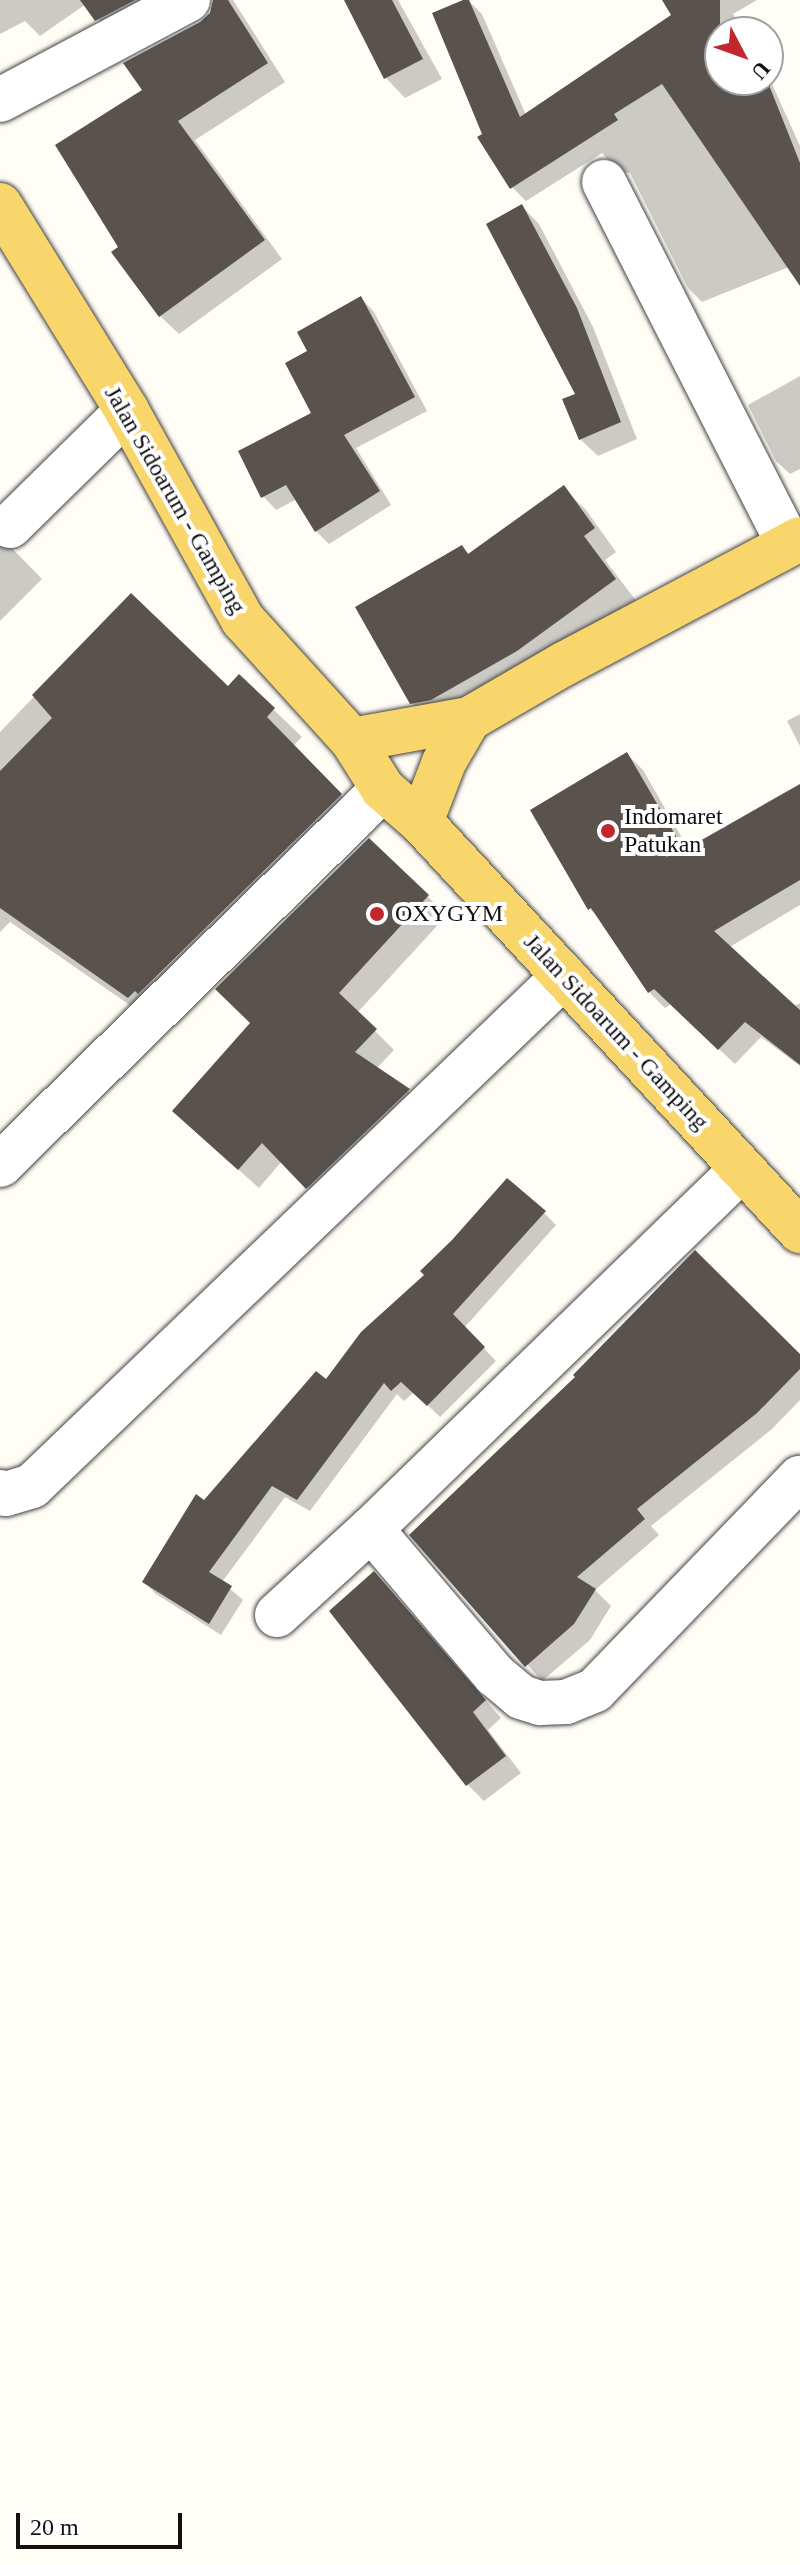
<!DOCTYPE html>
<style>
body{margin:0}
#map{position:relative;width:800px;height:2565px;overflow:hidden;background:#fffdf5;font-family:Georgia,serif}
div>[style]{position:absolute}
.shadow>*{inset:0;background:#0003}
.building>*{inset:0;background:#5a524d}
.roads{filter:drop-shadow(0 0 2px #444) drop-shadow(0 0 2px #444)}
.minor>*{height:44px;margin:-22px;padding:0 22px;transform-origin:22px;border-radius:22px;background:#fff}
.major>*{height:44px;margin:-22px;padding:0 22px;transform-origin:22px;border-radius:22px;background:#f9d66b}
.dots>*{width:22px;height:22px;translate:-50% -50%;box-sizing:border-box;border:4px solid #fff;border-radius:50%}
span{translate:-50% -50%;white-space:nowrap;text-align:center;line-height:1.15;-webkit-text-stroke:8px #fff;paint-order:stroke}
.street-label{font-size:24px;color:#111}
.poi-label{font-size:24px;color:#111}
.left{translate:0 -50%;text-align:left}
.north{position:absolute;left:704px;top:16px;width:80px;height:80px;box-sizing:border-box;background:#fff;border:2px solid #a0a0a0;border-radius:50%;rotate:131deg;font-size:22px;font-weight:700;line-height:32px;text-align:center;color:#111}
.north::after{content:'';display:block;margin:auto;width:28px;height:36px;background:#c4262e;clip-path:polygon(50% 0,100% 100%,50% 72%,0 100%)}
.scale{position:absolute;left:16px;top:2513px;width:166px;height:36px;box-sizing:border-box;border:4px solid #111;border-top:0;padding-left:10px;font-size:24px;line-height:28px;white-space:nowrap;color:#111;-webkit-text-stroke:6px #fff;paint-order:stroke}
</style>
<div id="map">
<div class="shadow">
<div style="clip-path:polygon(0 0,188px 0,115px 39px,86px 4px,40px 36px,25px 21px,0 34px)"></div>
<div style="clip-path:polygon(215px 0,233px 0,285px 82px,195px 140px,282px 259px,179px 334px,160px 316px,120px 247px,145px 91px,211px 14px)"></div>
<div style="clip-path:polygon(354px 0,398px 0,442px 79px,405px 98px,386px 78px)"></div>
<div style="clip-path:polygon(468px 0,482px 14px,526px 115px,674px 15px,664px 0,757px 0,733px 14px,743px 32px,720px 32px,720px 80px,768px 80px,768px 75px,800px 146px,800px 283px,789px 267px,702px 302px,688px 288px,630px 173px,618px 171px,602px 153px,526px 201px,512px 187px,485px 135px)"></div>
<div style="clip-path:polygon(522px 206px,539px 224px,593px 327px,637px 439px,598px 456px,580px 439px,577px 395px)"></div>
<div style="clip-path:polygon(361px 298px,374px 312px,427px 411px,356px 448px,391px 505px,329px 544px,316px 531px,297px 499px,276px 510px,263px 496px,314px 414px,310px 352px)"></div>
<div style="clip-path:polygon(800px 376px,800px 469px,790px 474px,776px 461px,748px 405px)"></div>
<div style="clip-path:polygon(563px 488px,586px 510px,616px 552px,605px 560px,637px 602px,435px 726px,412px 703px,462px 547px,470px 555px)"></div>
<div style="clip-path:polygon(0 536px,42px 579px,0 621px)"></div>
<div style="clip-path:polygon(131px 596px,228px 689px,239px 677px,274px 710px,302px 737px,293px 746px,368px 823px,157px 1024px,10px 922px,0 932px,0 732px)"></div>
<div style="clip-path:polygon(800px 714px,800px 746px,787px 721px)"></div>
<div style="clip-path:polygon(627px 754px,643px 770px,689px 850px,800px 786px,800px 905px,728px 948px,791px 1008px,800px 1003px,800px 1066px,761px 1037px,735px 1064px,671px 1004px,665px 1008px,649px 992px,602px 921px,590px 909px)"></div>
<div style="clip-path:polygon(369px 841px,447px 915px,357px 1013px,394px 1050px,376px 1069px,408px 1091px,427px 1110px,327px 1206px,282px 1161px,259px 1188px,194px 1130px,252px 1023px)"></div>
<div style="clip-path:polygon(544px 1213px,556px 1225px,464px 1328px,496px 1361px,440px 1417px,414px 1392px,404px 1401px,397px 1394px,310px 1511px,285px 1497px,222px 1582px,243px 1600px,221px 1635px,156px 1594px,144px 1582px,204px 1503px,327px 1382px)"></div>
<div style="clip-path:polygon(800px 1357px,800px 1400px,772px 1429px,651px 1526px,659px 1535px,595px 1590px,611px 1606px,590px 1640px,542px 1681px,412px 1535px)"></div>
<div style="clip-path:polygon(390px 1590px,501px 1718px,488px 1730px,521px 1773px,484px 1801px,468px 1785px)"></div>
</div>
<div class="building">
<div style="clip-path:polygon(80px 0,135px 0,95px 21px)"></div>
<div style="clip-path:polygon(213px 0,228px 0,268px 63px,178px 121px,265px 240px,159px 317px,111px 252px,118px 247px,55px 145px,142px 90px,123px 63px,200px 22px,210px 13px)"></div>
<div style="clip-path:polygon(344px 0,392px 0,423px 59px,384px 79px)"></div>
<div style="clip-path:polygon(463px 0,469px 0,520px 117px,671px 15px,662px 0,720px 0,720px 80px,767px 80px,800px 163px,800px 286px,662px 84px,614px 114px,618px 120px,510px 189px,477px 137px,482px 134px,432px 13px)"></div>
<div style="clip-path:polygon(522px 204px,577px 308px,621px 422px,579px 440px,562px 399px,575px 394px,486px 224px)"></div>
<div style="clip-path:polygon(361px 296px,415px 397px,344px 435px,380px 491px,315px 532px,286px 485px,261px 498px,238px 451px,311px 413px,285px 363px,307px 351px,297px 332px)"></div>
<div style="clip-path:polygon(564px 485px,595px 528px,584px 536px,616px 579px,517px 651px,431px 700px,410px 704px,355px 607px,462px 545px,468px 554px)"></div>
<div style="clip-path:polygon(131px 593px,228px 686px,239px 674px,275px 708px,267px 717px,342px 794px,138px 994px,135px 991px,128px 998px,0 908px,0 771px,52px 718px,32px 695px)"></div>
<div style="clip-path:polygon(627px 752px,684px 850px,800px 784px,800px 880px,714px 931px,800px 1010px,800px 1065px,745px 1022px,718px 1050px,654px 989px,648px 993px,591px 908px,588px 910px,530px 810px)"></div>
<div style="clip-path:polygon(369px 838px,429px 895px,339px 993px,377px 1029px,355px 1052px,410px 1089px,306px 1189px,262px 1143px,238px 1170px,172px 1111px,250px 1023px,215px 989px)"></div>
<div style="clip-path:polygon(507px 1178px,546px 1211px,453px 1314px,485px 1347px,427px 1406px,401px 1382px,391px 1391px,384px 1383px,297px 1500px,272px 1486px,209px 1572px,232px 1586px,209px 1624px,142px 1582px,196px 1494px,204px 1500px,316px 1371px,326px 1379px,361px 1332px,424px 1275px,420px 1271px,452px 1240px)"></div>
<div style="clip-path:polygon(695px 1250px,800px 1354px,800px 1369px,757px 1413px,637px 1509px,645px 1519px,577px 1577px,596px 1589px,574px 1624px,525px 1667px,409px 1535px,575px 1377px,573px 1375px)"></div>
<div style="clip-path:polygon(374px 1571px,486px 1700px,473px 1712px,506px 1756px,466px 1786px,329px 1611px)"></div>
</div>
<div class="roads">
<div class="minor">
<div style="left:0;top:100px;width:213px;rotate:-28deg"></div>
<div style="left:604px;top:182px;width:405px;rotate:63deg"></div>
<div style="left:10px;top:526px;width:164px;rotate:-44.5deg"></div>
<div style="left:0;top:1165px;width:537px;rotate:-44.47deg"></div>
<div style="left:0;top:1492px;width:6px;rotate:18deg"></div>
<div style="left:6px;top:1494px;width:27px;rotate:-17deg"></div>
<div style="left:32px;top:1486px;width:737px;rotate:-43.79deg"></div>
<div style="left:371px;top:1529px;width:517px;rotate:-44.14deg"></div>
<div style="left:277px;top:1615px;width:127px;rotate:-42.5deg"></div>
<div style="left:371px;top:1529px;width:192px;rotate:49.7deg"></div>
<div style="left:495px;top:1675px;width:34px;rotate:40deg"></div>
<div style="left:521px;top:1697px;width:20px;rotate:18deg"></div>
<div style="left:540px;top:1703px;width:26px;rotate:-2deg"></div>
<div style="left:566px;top:1702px;width:31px;rotate:-22deg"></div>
<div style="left:595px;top:1690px;width:295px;rotate:-46deg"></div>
</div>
<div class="major">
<div style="left:0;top:205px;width:242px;rotate:58.3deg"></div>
<div style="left:127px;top:411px;width:239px;rotate:61deg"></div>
<div style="left:243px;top:620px;width:162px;rotate:47.8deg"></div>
<div style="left:352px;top:740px;width:58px;rotate:57.7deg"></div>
<div style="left:383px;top:789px;width:50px;rotate:41deg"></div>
<div style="left:421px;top:822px;width:558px;rotate:47.18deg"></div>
<div style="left:352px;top:740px;width:119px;rotate:-10.2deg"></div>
<div style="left:469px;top:719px;width:110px;rotate:-30.1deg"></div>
<div style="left:564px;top:664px;width:267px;rotate:-27.9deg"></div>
<div style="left:421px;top:822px;width:64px;rotate:-69deg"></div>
<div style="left:444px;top:762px;width:50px;rotate:-59.8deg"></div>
</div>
</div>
<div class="dots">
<div style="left:608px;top:831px;background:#c4262e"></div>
<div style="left:377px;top:914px;background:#c4262e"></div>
</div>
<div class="street-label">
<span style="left:175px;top:500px;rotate:60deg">Jalan Sidoarum - Gamping</span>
<span style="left:616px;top:1032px;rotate:47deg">Jalan Sidoarum - Gamping</span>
</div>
<div class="poi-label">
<span class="left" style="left:624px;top:831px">Indomaret<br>Patukan</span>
<span class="left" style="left:395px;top:914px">OXYGYM</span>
</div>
<div class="north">U</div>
<div class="scale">20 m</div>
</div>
